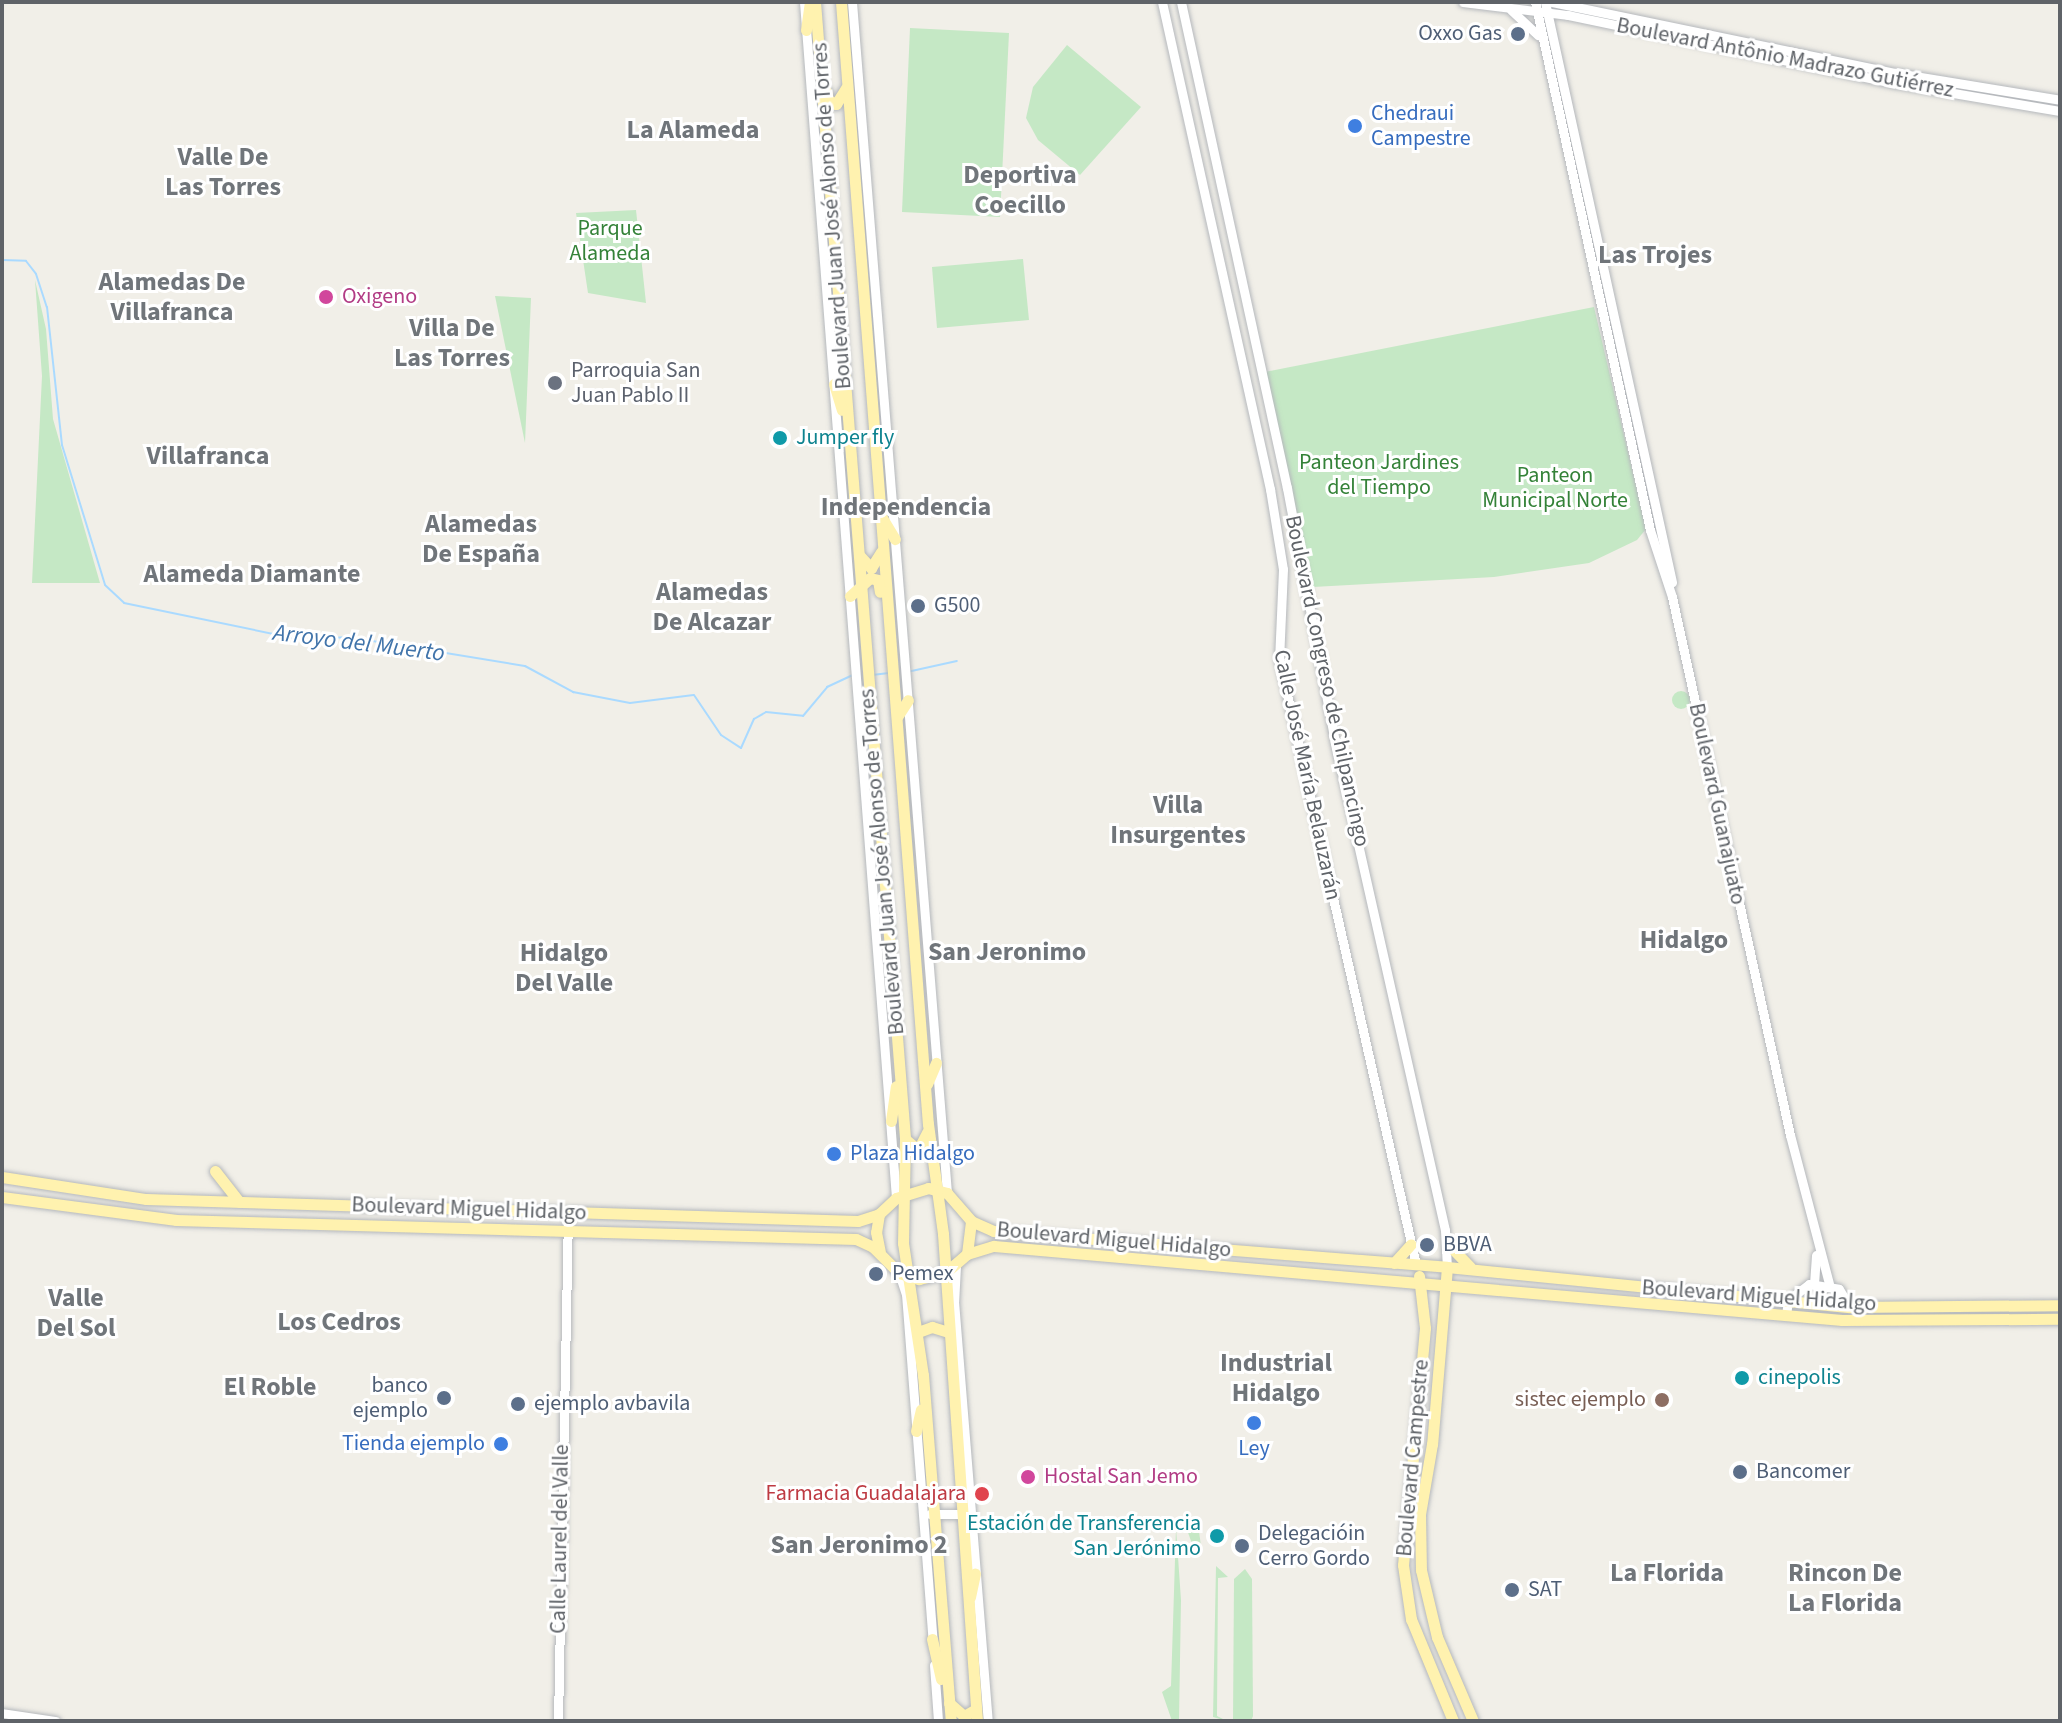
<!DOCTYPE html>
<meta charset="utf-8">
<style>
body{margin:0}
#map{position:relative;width:2062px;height:1723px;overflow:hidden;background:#f1efe8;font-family:"Source Sans 3",sans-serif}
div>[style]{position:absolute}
.green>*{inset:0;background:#c5e8c5}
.round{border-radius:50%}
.stream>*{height:2px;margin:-1px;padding:0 1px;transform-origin:1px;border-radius:1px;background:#aadaff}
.roads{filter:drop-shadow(0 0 2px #b5b8bc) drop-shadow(0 0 2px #b5b8bc)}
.minor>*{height:9px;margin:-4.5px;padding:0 4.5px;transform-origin:4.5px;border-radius:4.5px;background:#fff}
.major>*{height:11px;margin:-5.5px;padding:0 5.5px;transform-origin:5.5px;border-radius:5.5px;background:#fff2af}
.dots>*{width:22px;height:22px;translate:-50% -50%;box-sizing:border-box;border:4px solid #fff;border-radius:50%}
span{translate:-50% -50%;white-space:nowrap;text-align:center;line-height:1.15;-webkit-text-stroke:6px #fff;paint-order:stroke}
.service-label{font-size:22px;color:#4e5e75}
.right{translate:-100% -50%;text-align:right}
.left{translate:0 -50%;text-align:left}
.street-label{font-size:22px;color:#5f6368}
.shop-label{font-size:22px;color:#366cbe}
.park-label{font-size:22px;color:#348238}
.hotel-label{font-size:22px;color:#b23c85}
.worship-label{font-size:22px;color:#5b616d}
.culture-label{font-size:22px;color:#0d838f}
.education-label{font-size:22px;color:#785e54}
.health-label{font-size:22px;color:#be3a42}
.water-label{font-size:24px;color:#4174aa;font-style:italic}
.quarter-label{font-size:26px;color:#70757a;font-weight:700}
.frame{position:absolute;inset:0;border:4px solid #5f6368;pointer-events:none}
</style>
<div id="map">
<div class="green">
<div style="clip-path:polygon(910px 28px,1009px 33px,1000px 217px,902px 212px)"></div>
<div style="clip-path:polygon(1067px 45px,1141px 107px,1080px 175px,1038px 140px,1026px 118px,1033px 87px)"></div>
<div style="clip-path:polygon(636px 210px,646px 303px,588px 293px,576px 213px)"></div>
<div style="clip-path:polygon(1023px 259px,1029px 320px,937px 328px,932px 267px)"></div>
<div style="clip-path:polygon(35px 280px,46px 329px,53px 419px,100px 583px,32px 583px,42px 376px)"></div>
<div style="clip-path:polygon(495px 296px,531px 298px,525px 443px)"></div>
<div style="clip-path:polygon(1594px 307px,1646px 529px,1637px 540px,1589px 563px,1494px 577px,1313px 587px,1265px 372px)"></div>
<div class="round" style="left:1672px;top:691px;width:18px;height:18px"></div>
<div style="clip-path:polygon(1198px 1524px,1201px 1546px,1195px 1552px,1186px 1527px)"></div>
<div style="clip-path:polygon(1176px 1528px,1181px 1600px,1179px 1721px,1172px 1721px,1162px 1692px,1171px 1686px)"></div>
<div style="clip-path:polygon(1216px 1566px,1228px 1577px,1218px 1578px,1217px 1716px,1227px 1721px,1213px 1717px)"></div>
<div style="clip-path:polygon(1245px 1569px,1252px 1579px,1253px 1716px,1251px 1721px,1233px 1721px,1234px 1579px)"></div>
</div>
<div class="stream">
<div style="left:2px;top:260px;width:24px;rotate:2deg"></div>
<div style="left:26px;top:261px;width:16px;rotate:52deg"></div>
<div style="left:36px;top:274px;width:35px;rotate:72deg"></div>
<div style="left:47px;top:307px;width:139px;rotate:83.8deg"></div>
<div style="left:62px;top:445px;width:146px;rotate:72.9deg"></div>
<div style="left:105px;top:585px;width:26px;rotate:43deg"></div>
<div style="left:124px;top:603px;width:182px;rotate:11.7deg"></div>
<div style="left:302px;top:640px;width:46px;rotate:-3.7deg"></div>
<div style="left:348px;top:637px;width:179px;rotate:9.3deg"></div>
<div style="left:525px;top:666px;width:55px;rotate:28.4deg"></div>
<div style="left:573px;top:692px;width:58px;rotate:10.9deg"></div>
<div style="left:630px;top:703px;width:64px;rotate:-7.1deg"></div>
<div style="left:694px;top:695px;width:48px;rotate:56deg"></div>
<div style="left:721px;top:735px;width:24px;rotate:33deg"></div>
<div style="left:741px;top:748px;width:32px;rotate:-66deg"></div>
<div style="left:754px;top:719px;width:14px;rotate:-30deg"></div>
<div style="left:766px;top:712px;width:37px;rotate:6deg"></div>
<div style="left:803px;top:716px;width:38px;rotate:-50deg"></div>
<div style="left:827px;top:687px;width:29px;rotate:-25deg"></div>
<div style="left:907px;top:672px;width:51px;rotate:-12.4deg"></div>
<div style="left:872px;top:675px;width:17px;rotate:-7deg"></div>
</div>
<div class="roads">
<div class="minor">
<div style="left:804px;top:2px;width:1200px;rotate:85.6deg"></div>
<div style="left:852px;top:2px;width:1195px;rotate:85.44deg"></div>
<div style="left:1162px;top:2px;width:499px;rotate:77.5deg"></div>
<div style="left:1270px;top:489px;width:81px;rotate:80.8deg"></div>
<div style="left:1283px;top:569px;width:90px;rotate:92.5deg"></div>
<div style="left:1279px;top:659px;width:621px;rotate:77.26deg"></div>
<div style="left:1181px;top:2px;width:497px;rotate:77.7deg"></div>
<div style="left:1287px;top:488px;width:258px;rotate:79.3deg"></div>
<div style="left:1335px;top:742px;width:500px;rotate:77.3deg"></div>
<div style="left:1445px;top:1230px;width:37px;rotate:87deg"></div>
<div style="left:1463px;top:2px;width:106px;rotate:7.1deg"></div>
<div style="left:1568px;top:15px;width:333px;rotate:11.8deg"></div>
<div style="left:1894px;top:83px;width:168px;rotate:9.6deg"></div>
<div style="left:1535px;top:2px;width:540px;rotate:77.71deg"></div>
<div style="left:1650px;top:530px;width:71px;rotate:71.8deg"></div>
<div style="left:1672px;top:597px;width:551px;rotate:77.63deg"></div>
<div style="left:1790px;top:1135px;width:154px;rotate:75.3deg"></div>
<div style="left:1545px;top:2px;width:594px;rotate:77.65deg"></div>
<div style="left:1552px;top:2px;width:351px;rotate:11.7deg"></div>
<div style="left:1896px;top:73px;width:166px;rotate:9.3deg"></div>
<div style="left:1511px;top:10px;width:37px;rotate:43deg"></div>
<div style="left:956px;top:1266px;width:35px;rotate:93deg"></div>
<div style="left:954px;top:1301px;width:421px;rotate:85.4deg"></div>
<div style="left:899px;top:1273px;width:22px;rotate:72deg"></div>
<div style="left:906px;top:1294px;width:353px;rotate:85.6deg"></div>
<div style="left:1814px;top:1284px;width:29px;rotate:-86deg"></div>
<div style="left:1786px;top:1315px;width:15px;rotate:-82deg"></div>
<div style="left:1788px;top:1300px;width:26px;rotate:-37deg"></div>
<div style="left:1809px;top:1284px;width:30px;rotate:9deg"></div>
<div style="left:1839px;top:1289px;width:21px;rotate:59deg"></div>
<div style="left:930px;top:1514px;width:37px"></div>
<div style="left:934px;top:1665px;width:56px;rotate:85.9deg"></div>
<div style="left:2px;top:1713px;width:54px;rotate:8.6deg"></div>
<div style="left:558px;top:1721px;width:508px;rotate:-88.87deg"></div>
</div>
<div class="major">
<div style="left:815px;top:2px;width:1141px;rotate:85.47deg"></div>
<div style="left:905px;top:1139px;width:104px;rotate:91.1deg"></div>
<div style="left:903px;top:1243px;width:134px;rotate:81.4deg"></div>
<div style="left:923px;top:1375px;width:347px;rotate:85.4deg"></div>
<div style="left:841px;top:2px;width:1125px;rotate:85.57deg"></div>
<div style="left:928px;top:1124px;width:111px;rotate:82.2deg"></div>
<div style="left:943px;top:1234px;width:488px;rotate:86deg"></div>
<div style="left:806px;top:30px;width:27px;rotate:-82deg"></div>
<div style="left:826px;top:91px;width:9px;rotate:77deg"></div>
<div style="left:828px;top:100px;width:9px;rotate:27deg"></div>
<div style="left:836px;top:104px;width:19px;rotate:-58deg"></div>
<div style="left:834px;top:384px;width:27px;rotate:73deg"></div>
<div style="left:881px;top:516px;width:27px;rotate:59deg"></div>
<div style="left:859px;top:555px;width:18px;rotate:47deg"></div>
<div style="left:871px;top:568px;width:19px;rotate:-58deg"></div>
<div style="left:850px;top:596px;width:27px;rotate:-42deg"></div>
<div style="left:870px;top:578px;width:8px;rotate:14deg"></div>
<div style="left:878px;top:580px;width:12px;rotate:81deg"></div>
<div style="left:897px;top:717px;width:20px;rotate:-57deg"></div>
<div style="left:927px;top:1084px;width:23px;rotate:-67deg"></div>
<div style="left:891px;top:1121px;width:35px;rotate:-82deg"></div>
<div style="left:905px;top:1139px;width:17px;rotate:40deg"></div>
<div style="left:918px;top:1150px;width:20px;rotate:-63deg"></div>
<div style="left:215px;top:1171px;width:39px;rotate:52deg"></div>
<div style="left:2px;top:1177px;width:146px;rotate:8.7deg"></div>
<div style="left:146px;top:1199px;width:712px;rotate:1.77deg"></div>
<div style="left:858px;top:1221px;width:22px;rotate:-18deg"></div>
<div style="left:879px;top:1214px;width:23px;rotate:-43deg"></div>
<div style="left:896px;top:1198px;width:34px;rotate:-17deg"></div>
<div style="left:928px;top:1188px;width:20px;rotate:15deg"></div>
<div style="left:947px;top:1193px;width:37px;rotate:49deg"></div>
<div style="left:971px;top:1221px;width:24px;rotate:24deg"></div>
<div style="left:993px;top:1231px;width:455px;rotate:4.5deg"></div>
<div style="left:1447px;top:1267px;width:405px;rotate:5.7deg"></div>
<div style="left:1850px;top:1307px;width:210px;rotate:-0.5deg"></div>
<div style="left:2px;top:1197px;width:176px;rotate:7.5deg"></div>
<div style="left:176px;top:1220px;width:680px;rotate:1.6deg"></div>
<div style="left:856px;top:1239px;width:19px;rotate:25deg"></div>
<div style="left:873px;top:1247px;width:37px;rotate:45deg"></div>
<div style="left:899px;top:1273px;width:21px;rotate:17deg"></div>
<div style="left:919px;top:1279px;width:27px;rotate:-13deg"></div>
<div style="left:945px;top:1273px;width:29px;rotate:-41deg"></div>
<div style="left:967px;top:1254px;width:28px;rotate:-17deg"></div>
<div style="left:994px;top:1246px;width:851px;rotate:4.99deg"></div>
<div style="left:1842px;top:1320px;width:218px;rotate:-0.3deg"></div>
<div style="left:879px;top:1214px;width:18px;rotate:99deg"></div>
<div style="left:876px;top:1232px;width:20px;rotate:79deg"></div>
<div style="left:1447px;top:1243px;width:33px;rotate:46deg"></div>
<div style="left:967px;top:1254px;width:33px;rotate:-83deg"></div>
<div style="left:1394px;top:1263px;width:25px;rotate:-48deg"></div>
<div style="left:1447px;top:1267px;width:178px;rotate:94.8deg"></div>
<div style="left:1432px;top:1444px;width:71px;rotate:99.7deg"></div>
<div style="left:1420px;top:1514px;width:56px;rotate:89deg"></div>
<div style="left:1421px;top:1570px;width:69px;rotate:76.6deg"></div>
<div style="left:1437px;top:1637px;width:91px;rotate:66.8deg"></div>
<div style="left:1419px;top:1276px;width:52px;rotate:83.4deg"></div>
<div style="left:1425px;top:1328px;width:238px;rotate:95.3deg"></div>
<div style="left:1403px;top:1565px;width:55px;rotate:81.6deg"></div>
<div style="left:1411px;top:1619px;width:110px;rotate:67.6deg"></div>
<div style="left:918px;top:1332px;width:15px;rotate:-20deg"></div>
<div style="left:932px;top:1327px;width:17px;rotate:17deg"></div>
<div style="left:916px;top:1431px;width:22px;rotate:-77deg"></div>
<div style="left:970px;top:1597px;width:24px;rotate:-78deg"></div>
<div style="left:932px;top:1639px;width:41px;rotate:77.3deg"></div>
<div style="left:949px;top:1703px;width:20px;rotate:41deg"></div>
<div style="left:964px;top:1716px;width:14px;rotate:-30deg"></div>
</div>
</div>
<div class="dots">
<div style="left:1518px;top:34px;background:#5c6f8a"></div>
<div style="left:1355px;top:126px;background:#3f7fe0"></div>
<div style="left:326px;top:297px;background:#d1479c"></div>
<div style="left:555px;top:383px;background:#6b7280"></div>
<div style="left:780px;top:438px;background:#0f9aa8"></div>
<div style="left:918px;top:606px;background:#5c6f8a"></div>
<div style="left:834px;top:1154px;background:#3f7fe0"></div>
<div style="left:1427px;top:1245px;background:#5c6f8a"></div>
<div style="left:876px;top:1274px;background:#5c6f8a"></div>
<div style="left:1742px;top:1378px;background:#0f9aa8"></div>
<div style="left:444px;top:1398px;background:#5c6f8a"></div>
<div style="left:1662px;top:1400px;background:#8d6e63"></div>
<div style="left:518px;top:1404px;background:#5c6f8a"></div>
<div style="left:1254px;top:1423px;background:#3f7fe0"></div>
<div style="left:501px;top:1444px;background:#3f7fe0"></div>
<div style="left:1740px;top:1472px;background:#5c6f8a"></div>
<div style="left:1028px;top:1477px;background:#d1479c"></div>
<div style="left:982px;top:1494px;background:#e0444e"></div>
<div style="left:1217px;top:1536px;background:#0f9aa8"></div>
<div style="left:1242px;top:1546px;background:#5c6f8a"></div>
<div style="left:1512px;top:1590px;background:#5c6f8a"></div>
</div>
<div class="service-label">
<span class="right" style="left:1502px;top:34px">Oxxo Gas</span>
<span class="left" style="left:934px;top:606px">G500</span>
<span class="left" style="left:1443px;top:1245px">BBVA</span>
<span class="left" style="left:892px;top:1274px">Pemex</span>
<span class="right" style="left:428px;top:1398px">banco<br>ejemplo</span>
<span class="left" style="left:534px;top:1404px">ejemplo avbavila</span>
<span class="left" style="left:1756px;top:1472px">Bancomer</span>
<span class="left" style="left:1258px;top:1546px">Delegacióin<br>Cerro Gordo</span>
<span class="left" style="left:1528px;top:1590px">SAT</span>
</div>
<div class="street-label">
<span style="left:1785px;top:58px;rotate:11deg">Boulevard Antônio Madrazo Gutiérrez</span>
<span style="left:832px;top:216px;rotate:-94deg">Boulevard Juan José Alonso de Torres</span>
<span style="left:1327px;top:681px;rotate:78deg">Boulevard Congreso de Chilpancingo</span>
<span style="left:1307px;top:775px;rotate:78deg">Calle José María Belauzarán</span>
<span style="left:1717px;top:804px;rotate:78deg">Boulevard Guanajuato</span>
<span style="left:882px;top:862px;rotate:-95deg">Boulevard Juan José Alonso de Torres</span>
<span style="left:469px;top:1209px;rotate:2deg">Boulevard Miguel Hidalgo</span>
<span style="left:1114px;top:1240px;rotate:5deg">Boulevard Miguel Hidalgo</span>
<span style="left:1759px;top:1296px;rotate:4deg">Boulevard Miguel Hidalgo</span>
<span style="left:1413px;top:1458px;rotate:-85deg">Boulevard Campestre</span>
<span style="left:560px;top:1539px;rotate:-89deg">Calle Laurel del Valle</span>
</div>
<div class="shop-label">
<span class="left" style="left:1371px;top:126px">Chedraui<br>Campestre</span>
<span class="left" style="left:850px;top:1154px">Plaza Hidalgo</span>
<span class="right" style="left:485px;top:1444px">Tienda ejemplo</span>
<span style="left:1254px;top:1449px">Ley</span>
</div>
<div class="park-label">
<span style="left:610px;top:241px">Parque<br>Alameda</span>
<span style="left:1379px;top:475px">Panteon Jardines<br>del Tiempo</span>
<span style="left:1555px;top:488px">Panteon<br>Municipal Norte</span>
</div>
<div class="hotel-label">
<span class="left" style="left:342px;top:297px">Oxigeno</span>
<span class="left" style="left:1044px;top:1477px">Hostal San Jemo</span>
</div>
<div class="worship-label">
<span class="left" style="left:571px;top:383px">Parroquia San<br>Juan Pablo II</span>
</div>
<div class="culture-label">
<span class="left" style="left:796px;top:438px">Jumper fly</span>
<span class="left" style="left:1758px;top:1378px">cinepolis</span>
<span class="right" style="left:1201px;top:1536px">Estación de Transferencia<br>San Jerónimo</span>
</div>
<div class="education-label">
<span class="right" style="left:1646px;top:1400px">sistec ejemplo</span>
</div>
<div class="health-label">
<span class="right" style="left:966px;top:1494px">Farmacia Guadalajara</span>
</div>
<div class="water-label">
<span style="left:359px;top:643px;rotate:7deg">Arroyo del Muerto</span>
</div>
<div class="quarter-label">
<span style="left:693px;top:130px">La Alameda</span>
<span style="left:223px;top:172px">Valle De<br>Las Torres</span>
<span style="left:1020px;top:190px">Deportiva<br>Coecillo</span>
<span style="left:1655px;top:255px">Las Trojes</span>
<span style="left:172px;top:297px">Alamedas De<br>Villafranca</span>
<span style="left:452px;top:343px">Villa De<br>Las Torres</span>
<span style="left:208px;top:456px">Villafranca</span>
<span style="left:906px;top:507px">Independencia</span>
<span style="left:481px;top:539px">Alamedas<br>De España</span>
<span style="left:252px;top:574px">Alameda Diamante</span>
<span style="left:712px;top:607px">Alamedas<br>De Alcazar</span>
<span style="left:1178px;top:820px">Villa<br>Insurgentes</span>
<span style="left:1684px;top:940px">Hidalgo</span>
<span style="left:1007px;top:952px">San Jeronimo</span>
<span style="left:564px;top:968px">Hidalgo<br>Del Valle</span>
<span style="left:76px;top:1313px">Valle<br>Del Sol</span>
<span style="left:339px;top:1322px">Los Cedros</span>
<span style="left:1276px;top:1378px">Industrial<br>Hidalgo</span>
<span style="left:270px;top:1387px">El Roble</span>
<span style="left:859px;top:1545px">San Jeronimo 2</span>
<span style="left:1667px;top:1573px">La Florida</span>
<span style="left:1845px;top:1588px">Rincon De<br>La Florida</span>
</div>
<div class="frame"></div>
</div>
